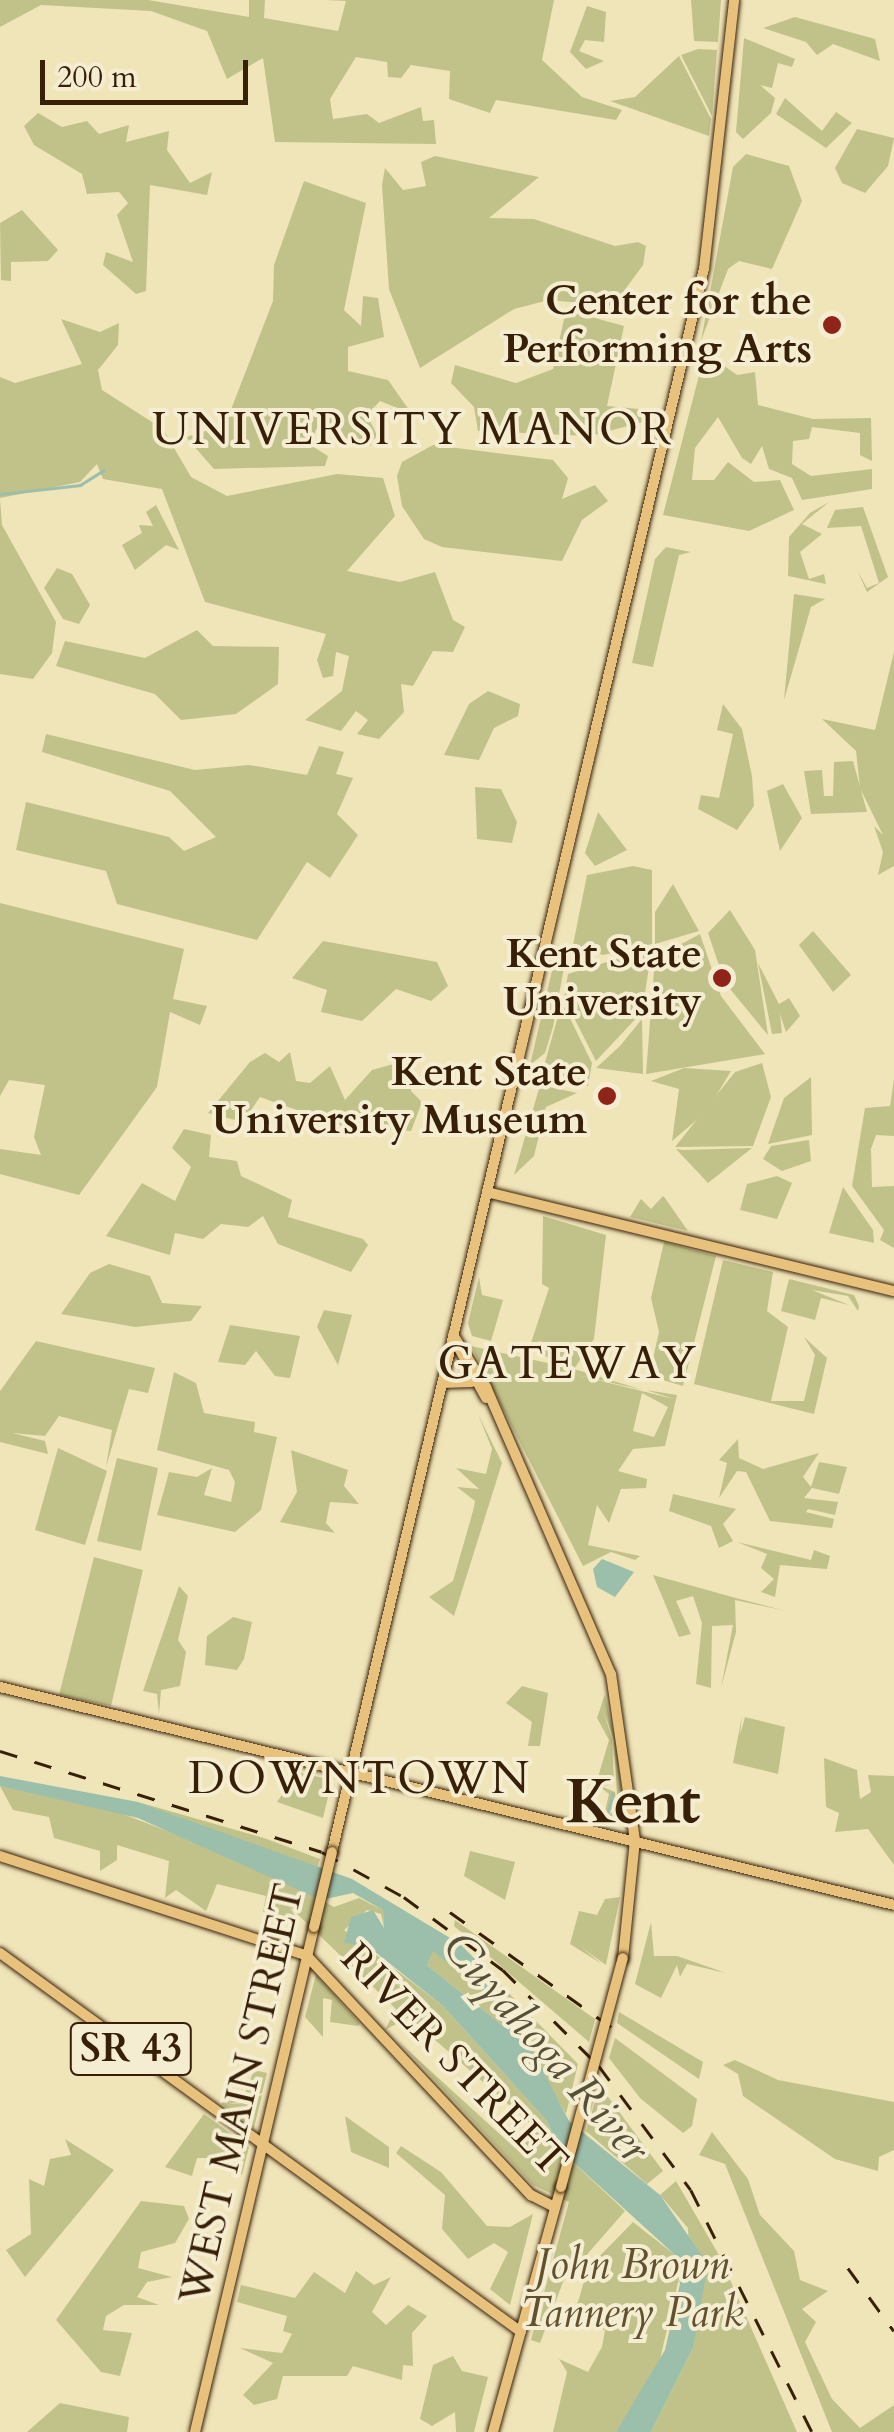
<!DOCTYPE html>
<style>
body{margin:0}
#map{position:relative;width:894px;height:2432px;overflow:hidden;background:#f0e4b9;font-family:Cardo,serif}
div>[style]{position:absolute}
.green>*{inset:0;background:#c1c28a}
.water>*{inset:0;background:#9bbfab}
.stream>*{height:2.5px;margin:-1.25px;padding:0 1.25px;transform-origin:1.25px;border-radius:1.25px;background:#9bbfab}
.river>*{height:12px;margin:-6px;padding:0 6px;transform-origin:6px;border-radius:6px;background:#9bbfab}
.roads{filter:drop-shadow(0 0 2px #382008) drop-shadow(0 0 2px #382008)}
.major>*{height:10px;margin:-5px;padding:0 5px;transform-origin:5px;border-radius:5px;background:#e8c27c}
.rail>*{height:2.5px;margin-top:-1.25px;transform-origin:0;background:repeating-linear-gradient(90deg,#382008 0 18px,transparent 0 36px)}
.bridges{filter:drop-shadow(0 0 2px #382008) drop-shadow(0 0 2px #382008)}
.major-bridge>*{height:10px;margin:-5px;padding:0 5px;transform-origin:5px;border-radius:5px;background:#e8c27c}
.dots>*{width:28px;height:28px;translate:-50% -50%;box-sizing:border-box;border:5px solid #f5edd2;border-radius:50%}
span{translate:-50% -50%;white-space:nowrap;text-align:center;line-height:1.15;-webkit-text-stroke:8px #f5edd2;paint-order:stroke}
.shield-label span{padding:2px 8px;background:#f5edd2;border:2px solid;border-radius:8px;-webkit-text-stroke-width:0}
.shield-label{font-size:40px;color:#382008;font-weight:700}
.poi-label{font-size:42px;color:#382008;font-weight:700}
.right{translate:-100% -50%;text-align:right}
.street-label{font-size:42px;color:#382008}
.park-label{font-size:42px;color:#61512f;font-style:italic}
.neighbourhood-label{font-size:45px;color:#382008;letter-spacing:2.5px}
.water-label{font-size:45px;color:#565039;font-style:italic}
.town-label{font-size:62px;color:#382008;font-weight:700}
.scale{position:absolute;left:40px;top:60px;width:208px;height:45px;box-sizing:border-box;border:5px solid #382008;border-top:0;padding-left:12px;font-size:30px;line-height:35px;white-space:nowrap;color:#382008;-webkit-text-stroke:8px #f5edd2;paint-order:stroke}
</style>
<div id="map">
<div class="green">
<div style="clip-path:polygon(0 0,148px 0,249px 17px,249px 0,265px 0,264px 18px,338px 31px,346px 1px,326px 0,554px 0,542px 60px,582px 97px,622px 110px,616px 120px,496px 100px,490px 113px,449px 99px,450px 71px,411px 65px,401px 78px,388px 77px,387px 62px,356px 57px,330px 99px,333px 119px,367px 114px,379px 123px,421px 107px,423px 121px,434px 120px,436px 144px,275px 142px,263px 58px,227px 79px,207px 31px,151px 11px,41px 5px,0 27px)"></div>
<div style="clip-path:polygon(691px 0,721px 0,718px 42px,694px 41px)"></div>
<div style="clip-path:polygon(587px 6px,606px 12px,604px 42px,585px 40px,579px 51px,604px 61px,586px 69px,570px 52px)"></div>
<div style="clip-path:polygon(795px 17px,875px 39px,880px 61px,833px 44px,817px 55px,806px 42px,763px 28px)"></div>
<div style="clip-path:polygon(744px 38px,795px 59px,792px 67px,778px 63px,772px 88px,760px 85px,775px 98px,771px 113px,743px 139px,736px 132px)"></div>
<div style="clip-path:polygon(698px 49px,717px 50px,712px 116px,681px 55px)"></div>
<div style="clip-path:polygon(679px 56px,711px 119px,709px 136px,610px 101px,635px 97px)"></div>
<div style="clip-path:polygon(785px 98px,822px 131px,836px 112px,852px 123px,826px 148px,776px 114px)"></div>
<div style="clip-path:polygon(38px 113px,62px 127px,87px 121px,99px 134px,129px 125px,126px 142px,169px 131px,167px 150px,190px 183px,212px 172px,207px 195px,150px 185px,146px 291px,136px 294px,103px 265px,106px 252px,133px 262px,117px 215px,128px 203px,119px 192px,87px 194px,82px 174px,34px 145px,24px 126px)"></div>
<div style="clip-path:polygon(857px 129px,894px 138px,888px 166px,865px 193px,842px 183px,835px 168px)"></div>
<div style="clip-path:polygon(746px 154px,789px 166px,802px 201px,772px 269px,739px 261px,728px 269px,701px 341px,733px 167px)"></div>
<div style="clip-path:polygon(435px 156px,539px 177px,489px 218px,534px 219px,615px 246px,638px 242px,646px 246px,643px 265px,613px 306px,549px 300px,514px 309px,420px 368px,389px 289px,382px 185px,385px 168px,403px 190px,426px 186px,421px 162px)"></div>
<div style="clip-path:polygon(304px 181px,366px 203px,344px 310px,361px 326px,363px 296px,378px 298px,384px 337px,348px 347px,348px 371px,388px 380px,412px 414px,380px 401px,367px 415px,377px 435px,370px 446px,316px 429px,312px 446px,328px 456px,325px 466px,214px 469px,186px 437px,225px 425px,273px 301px,274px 265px)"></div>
<div style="clip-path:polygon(22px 210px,58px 250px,48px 261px,11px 262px,11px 281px,1px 280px,0 223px)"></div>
<div style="clip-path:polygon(566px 310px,624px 326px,607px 406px,639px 409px,643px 422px,590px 436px,478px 431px,474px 407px,451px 383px,455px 365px,516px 383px,553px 369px)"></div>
<div style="clip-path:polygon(61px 319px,100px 332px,119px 323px,118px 345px,98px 370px,102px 390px,163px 429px,191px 477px,227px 496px,337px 474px,383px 478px,395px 516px,347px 571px,400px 582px,435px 572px,453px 620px,465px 627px,453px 652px,433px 651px,413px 686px,401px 684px,404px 712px,379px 739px,357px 734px,368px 720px,356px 711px,341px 731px,305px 720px,342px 691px,349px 656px,336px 652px,333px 676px,323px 678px,317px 660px,326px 634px,205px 602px,162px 489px,103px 479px,97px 464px,80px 482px,0 498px,0 377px,15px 383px,82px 364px)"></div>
<div style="clip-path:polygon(705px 352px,737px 375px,755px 372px,758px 405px,813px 419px,871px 418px,872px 461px,860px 455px,860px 433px,812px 427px,809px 439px,793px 441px,792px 464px,811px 476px,872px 469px,872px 489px,802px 500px,792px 478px,769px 469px,762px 446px,751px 464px,742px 458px,718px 417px,695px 448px,692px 480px,714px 480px,728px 462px,754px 482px,780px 480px,794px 510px,749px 531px,663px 515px)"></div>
<div style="clip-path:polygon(433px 445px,553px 460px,568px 478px,562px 499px,595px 485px,608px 501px,582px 520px,562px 561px,442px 547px,424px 539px,402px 506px,397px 476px,402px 462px)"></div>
<div style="clip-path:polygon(0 499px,2px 525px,56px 622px,52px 653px,33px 679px,0 674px)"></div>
<div style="clip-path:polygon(829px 502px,802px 524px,822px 534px,800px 552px,809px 579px,824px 574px,826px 584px,788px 576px,789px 537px,810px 513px)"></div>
<div style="clip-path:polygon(156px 505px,179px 550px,166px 545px,135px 570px,122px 545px,142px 533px,139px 525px,153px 526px,146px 512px)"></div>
<div style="clip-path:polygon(863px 507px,888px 577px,867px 592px,857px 570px,867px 588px,879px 583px,861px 526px,827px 528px,835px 510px)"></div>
<div style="clip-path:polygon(666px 547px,691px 552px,679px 555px,653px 667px,632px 663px,655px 559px)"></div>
<div style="clip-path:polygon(57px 568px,72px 574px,90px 605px,79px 624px,63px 619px,44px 588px)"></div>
<div style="clip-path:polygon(794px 594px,825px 599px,811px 607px,784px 700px)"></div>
<div style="clip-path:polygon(197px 630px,213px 646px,279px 647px,278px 684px,236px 714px,181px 720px,155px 694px,56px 666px,65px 641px,145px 658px)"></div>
<div style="clip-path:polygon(894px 652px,894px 866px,878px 875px,883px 852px,874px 826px,883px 835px,860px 788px,856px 751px,822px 719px,875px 730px)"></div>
<div style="clip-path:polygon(488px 691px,520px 704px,518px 716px,494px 728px,479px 760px,444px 755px,469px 704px)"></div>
<div style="clip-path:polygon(723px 704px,742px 729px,752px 776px,754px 806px,737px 830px,698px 809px,701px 795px,719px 798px,733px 734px,717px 730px)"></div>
<div style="clip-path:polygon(46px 734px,195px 770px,249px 765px,307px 775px,319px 746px,344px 752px,336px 774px,353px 778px,337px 814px,358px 835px,330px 878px,307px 862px,257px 940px,117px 904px,106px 871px,16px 850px,26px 802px,169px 837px,184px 851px,216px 837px,170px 791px,42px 752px)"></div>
<div style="clip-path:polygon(853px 761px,867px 812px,811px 814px,804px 771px,822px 770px,824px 796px,833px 796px,834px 762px)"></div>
<div style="clip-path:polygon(783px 784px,802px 818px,780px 851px,767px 791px)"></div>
<div style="clip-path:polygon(475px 787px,501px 789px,517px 822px,512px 843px,477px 839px)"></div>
<div style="clip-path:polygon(598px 812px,627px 850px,595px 866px,585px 853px)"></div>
<div style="clip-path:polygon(633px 866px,652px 870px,652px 944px,603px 955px,573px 945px,587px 875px)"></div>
<div style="clip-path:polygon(673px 884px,699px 931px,655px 944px,655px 912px)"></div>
<div style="clip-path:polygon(0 903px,184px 949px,173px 999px,207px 1006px,200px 1025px,170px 1012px,157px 1087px,79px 1195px,0 1174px,0 1149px,41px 1155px,34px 1137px,45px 1085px,9px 1080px,0 1096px)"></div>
<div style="clip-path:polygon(730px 910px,755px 950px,768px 1035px,725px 983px,708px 933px)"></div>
<div style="clip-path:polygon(813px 931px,851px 975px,833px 992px,799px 945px)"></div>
<div style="clip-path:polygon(700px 934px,721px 996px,765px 1054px,646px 1074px,655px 958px)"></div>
<div style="clip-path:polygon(323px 941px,437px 962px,448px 986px,431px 1001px,396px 989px,362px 1021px,321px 1012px,327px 990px,292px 978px)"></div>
<div style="clip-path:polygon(558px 945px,566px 957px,553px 1027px,545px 1053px,530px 1065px)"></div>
<div style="clip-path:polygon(652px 948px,642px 1012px,596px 1061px,564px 998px,568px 974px)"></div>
<div style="clip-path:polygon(758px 963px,779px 1004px,789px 998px,800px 1016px,786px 1032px,780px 1014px,782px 1033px,772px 1034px)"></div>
<div style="clip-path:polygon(562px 1002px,592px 1063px,588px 1086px,542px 1073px)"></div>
<div style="clip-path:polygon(642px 1019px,643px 1074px,596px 1068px,620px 1046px)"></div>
<div style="clip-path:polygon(290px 1052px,296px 1081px,310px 1083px,330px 1066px,345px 1100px,372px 1070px,411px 1059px,411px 1091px,422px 1102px,411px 1131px,342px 1126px,260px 1097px,243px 1122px,208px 1113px,250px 1062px,265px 1053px,279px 1062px)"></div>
<div style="clip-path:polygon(762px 1063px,771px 1097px,753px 1146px,675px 1147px,735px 1072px)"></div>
<div style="clip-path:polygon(684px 1068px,731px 1071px,707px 1111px,672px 1141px,679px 1089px,651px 1081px)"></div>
<div style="clip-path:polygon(811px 1077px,812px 1135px,768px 1144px,784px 1098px)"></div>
<div style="clip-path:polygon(894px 1079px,894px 1136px,876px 1135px,871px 1149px,872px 1187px,894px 1186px,894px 1248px,880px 1240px,884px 1230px,852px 1186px,865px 1108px,890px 1106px)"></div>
<div style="clip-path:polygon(540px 1085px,577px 1093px,546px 1107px,534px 1156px,514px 1175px)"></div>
<div style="clip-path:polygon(184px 1129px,211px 1135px,209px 1157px,237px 1161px,241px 1176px,292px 1200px,288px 1217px,363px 1239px,368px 1245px,351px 1272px,278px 1244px,263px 1216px,248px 1227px,221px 1224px,203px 1239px,175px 1233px,170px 1255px,106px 1236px,142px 1183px,175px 1201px,191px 1167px,172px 1148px)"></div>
<div style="clip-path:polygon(809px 1140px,811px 1161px,782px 1171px,763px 1159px,771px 1146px)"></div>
<div style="clip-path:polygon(752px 1148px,708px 1183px,676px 1149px,683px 1150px)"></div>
<div style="clip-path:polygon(777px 1176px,792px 1183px,777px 1219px,740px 1210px,747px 1184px)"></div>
<div style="clip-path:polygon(843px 1187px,873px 1230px,874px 1243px,829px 1233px)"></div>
<div style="clip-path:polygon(663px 1196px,665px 1198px,688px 1231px,630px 1217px,641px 1199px,651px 1209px)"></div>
<div style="clip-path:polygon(evenodd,543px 1216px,606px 1235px,594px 1339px,574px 1369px,643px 1390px,573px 1374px,674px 1399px,646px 1390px,677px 1395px,665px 1446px,633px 1449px,618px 1471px,647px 1479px,646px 1488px,621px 1489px,609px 1523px,597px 1505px,588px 1545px,640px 1556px,635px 1560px,611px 1552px,583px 1566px,471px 1346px,561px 1366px,530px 1346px,549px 1288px,542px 1284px,543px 1216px,642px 1393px,668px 1407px,654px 1437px,633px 1431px,642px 1393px)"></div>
<div style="clip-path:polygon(664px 1242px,716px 1256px,683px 1386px,649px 1376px,659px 1332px,651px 1298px)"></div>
<div style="clip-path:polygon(723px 1260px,773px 1272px,767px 1311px,788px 1327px,771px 1401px,804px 1401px,815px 1355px,804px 1337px,827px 1358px,814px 1414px,694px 1384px)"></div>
<div style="clip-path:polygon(109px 1264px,150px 1276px,162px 1303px,202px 1306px,191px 1321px,135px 1327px,61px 1314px,90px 1273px)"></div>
<div style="clip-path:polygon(479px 1277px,482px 1295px,503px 1300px,491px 1341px,472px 1336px,468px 1323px)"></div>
<div style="clip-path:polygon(789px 1279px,854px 1295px,859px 1306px,858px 1311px,848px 1296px,812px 1290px,849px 1305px,821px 1298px,815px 1320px,781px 1311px)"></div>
<div style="clip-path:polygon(324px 1310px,352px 1315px,338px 1365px,317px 1327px)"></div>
<div style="clip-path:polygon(230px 1325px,300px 1336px,290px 1378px,275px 1376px,256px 1351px,245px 1365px,218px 1362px)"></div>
<div style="clip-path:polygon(36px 1341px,155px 1368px,148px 1393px,129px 1389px,106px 1467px,112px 1430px,59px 1416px,45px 1436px,12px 1433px,45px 1441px,48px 1454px,0 1442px,0 1391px)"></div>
<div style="clip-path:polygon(174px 1372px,196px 1383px,204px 1413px,255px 1422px,254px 1432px,277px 1437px,261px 1510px,235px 1532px,157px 1515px,169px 1472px,197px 1477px,212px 1468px,204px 1495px,231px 1502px,235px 1482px,229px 1470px,157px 1450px)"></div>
<div style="clip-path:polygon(478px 1414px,502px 1463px,454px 1616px,429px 1597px,453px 1581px,473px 1511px,475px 1501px,457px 1487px,479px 1489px,456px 1468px,486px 1474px,492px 1449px)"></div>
<div style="clip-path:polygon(738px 1439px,739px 1458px,763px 1469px,819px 1453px,803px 1477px,811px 1487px,819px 1462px,847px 1467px,839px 1494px,812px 1488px,804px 1498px,838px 1502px,835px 1515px,808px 1509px,806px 1512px,834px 1519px,832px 1528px,770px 1521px,746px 1472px,737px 1471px,719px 1498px,727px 1463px,719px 1460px)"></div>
<div style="clip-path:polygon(58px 1448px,107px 1471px,85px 1545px,35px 1530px)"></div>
<div style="clip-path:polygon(291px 1450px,348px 1470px,344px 1486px,359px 1504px,330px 1502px,326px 1523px,335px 1533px,280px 1522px,297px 1492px)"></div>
<div style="clip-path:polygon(117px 1458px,158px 1468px,141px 1551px,97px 1541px)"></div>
<div style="clip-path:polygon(673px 1494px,736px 1509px,723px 1524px,733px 1541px,719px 1548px,711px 1526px,669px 1511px)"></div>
<div style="clip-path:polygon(737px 1542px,811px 1560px,814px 1550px,830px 1556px,827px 1569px,780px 1565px,775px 1597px,761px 1592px,774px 1579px,761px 1568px,767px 1554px)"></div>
<div style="clip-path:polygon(94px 1557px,143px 1570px,111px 1706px,59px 1695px)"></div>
<div style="clip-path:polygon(653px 1575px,736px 1598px,786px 1611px,735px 1600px,736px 1632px,721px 1688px,733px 1625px,712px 1626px,711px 1688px,696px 1684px,702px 1623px,693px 1596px,676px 1601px,691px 1634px,679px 1637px)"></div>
<div style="clip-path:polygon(179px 1586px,188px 1596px,178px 1640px,186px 1652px,180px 1686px,161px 1690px,159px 1714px,157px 1694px,143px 1691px)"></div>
<div style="clip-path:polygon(233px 1617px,252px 1622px,244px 1659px,237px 1670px,205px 1665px,207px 1636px)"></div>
<div style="clip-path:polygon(522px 1686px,548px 1693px,540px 1746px,528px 1746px,532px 1722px,506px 1703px)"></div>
<div style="clip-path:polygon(604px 1697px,605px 1695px,615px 1740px,623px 1802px,617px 1795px,614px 1740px,604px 1712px,612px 1740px,614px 1782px,603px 1787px,615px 1792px,616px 1802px,606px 1818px,619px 1805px,621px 1813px,608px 1826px,602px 1825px,609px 1794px,596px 1784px,609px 1740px,597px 1718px)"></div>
<div style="clip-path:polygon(742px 1716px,740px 1735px,745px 1717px,785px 1727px,778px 1774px,733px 1763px)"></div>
<div style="clip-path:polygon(824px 1758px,857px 1770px,860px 1799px,871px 1792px,868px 1775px,894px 1776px,894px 1865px,868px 1829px,835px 1832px,839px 1813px,826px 1807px)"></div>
<div style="clip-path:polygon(297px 1772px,332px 1780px,323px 1818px,277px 1802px)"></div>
<div style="clip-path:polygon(0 1786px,102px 1806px,256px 1865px,334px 1907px,359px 1898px,383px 1910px,384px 1928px,381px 1914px,367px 1910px,344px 1930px,443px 2006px,547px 2121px,560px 2150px,625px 2211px,563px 2282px,540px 2343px,531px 2340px,569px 2202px,533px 2185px,399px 2042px,515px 2148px,532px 2125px,409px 2017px,385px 2030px,396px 2009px,290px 1907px,297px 1920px,263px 1912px,266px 1896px,217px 1884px,206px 1911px,176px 1890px,165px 1898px,169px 1861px,117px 1845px,117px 1860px,100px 1871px,100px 1851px,54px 1838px,49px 1817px,13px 1810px)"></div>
<div style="clip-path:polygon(138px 1802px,264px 1838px,320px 1859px,317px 1868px)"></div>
<div style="clip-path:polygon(470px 1851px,515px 1862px,505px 1900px,464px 1876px)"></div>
<div style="clip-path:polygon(620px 1897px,606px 1965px,581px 1947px,602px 1964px,570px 1944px,579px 1911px,597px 1915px,605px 1899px)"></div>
<div style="clip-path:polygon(455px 1920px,595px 2019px,589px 2042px,454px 1926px)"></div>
<div style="clip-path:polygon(651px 1922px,654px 1956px,677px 1956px,726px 1973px,687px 1964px,680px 1977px,677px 1965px,661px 1998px,635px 1984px)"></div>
<div style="clip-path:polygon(433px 1950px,494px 2000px,503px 2026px,427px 1965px)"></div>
<div style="clip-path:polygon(316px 1975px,360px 2024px,358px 2026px,330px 2022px,332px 2000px,323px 1998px,323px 2037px,305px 2017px)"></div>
<div style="clip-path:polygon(496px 1980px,578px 2064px,566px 2114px,531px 2054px)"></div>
<div style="clip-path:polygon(619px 2012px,703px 2062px,699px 2079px,617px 2023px)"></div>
<div style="clip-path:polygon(615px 2038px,697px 2099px,692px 2126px,683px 2133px,640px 2098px,609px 2058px)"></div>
<div style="clip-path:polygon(735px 2060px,778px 2080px,894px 2102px,894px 2150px,879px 2157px,878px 2171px,835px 2159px,743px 2096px,738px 2074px,723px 2065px)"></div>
<div style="clip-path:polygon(254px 2070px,267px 2073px,262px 2093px,244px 2101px,228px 2104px,243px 2103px,262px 2095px,254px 2128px,222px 2104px,230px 2079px,229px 2098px,242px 2101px)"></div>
<div style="clip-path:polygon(600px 2086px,663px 2171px,647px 2184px,586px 2131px)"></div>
<div style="clip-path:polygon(204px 2114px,249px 2147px,242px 2175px,211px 2158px,197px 2158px,192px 2176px,165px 2167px)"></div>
<div style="clip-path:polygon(345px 2116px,389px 2147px,389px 2168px,351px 2152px)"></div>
<div style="clip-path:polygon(712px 2132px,748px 2179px,760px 2215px,794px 2251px,800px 2280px,828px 2291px,802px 2309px,816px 2322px,805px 2342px,832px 2399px,860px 2428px,894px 2405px,894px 2432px,832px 2432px,725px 2164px,699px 2155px)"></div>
<div style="clip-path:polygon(65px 2139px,114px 2170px,25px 2277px,6px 2250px,31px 2234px,29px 2179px,44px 2186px,50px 2159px,71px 2155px)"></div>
<div style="clip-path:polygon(401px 2146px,441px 2172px,487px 2226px,510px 2227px,533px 2214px,510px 2305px,490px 2289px,508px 2252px,494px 2243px,468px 2259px,442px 2229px,445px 2195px,396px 2153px)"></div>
<div style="clip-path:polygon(676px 2181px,720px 2257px,797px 2432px,651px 2432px,693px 2348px,688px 2228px,660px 2195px)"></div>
<div style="clip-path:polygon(141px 2201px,184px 2206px,189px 2219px,175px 2243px,141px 2252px,138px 2268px,172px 2277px,147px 2282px,137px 2297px,159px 2305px,124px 2305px,106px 2316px,103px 2330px,132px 2333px,120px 2376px,101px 2372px,56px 2320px)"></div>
<div style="clip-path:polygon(633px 2222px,675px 2255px,680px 2274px,658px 2368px,616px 2432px,553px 2432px,567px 2372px,559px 2359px,588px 2372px,602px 2347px,605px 2330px,573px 2319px,588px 2268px)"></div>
<div style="clip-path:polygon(356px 2271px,374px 2285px,391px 2277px,372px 2312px,386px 2325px,408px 2305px,427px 2316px,412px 2333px,413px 2366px,403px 2365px,402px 2380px,353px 2366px,347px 2376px,283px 2376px,277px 2399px,254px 2405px,243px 2395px,273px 2363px,240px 2348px,282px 2353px,292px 2334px,283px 2331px,287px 2316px,237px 2302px,241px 2285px,295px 2298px,314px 2272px,345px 2293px)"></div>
<div style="clip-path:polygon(453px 2356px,462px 2371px,488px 2377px,474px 2432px,456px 2432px,455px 2412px,432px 2426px,420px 2419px,433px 2365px)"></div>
<div style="clip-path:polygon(60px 2403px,129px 2417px,127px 2432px,27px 2432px)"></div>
</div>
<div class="water">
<div style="clip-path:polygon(602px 1559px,634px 1572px,615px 1597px,597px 1587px,593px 1569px)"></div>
<div style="clip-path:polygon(evenodd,0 1776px,138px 1802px,352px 1879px,460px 1944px,496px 1980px,569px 2121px,660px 2195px,708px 2264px,693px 2348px,651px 2432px,616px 2432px,665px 2350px,680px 2284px,675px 2255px,560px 2150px,547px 2121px,443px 2006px,369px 1947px,344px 1943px,351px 1917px,373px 1910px,384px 1928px,383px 1910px,353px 1893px,321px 1900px,138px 1818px,0 1786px,0 1776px,433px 1951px,494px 2000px,503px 2026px,427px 1965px,433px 1951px)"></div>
</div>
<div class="stream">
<div style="left:0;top:494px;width:81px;rotate:-6.4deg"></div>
<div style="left:80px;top:485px;width:28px;rotate:-32deg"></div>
<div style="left:607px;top:1816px;width:23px;rotate:-77deg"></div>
</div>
<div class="river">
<div style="left:598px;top:2171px;width:45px;rotate:36.9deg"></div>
</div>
<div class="roads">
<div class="major">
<div style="left:515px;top:1074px;width:346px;rotate:-76.8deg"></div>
<div style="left:487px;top:1192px;width:419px;rotate:13.7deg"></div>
<div style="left:453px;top:1335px;width:62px;rotate:57.6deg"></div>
<div style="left:486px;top:1387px;width:313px;rotate:66.5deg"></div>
<div style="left:611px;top:1674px;width:168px;rotate:81.8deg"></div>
<div style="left:635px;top:1840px;width:119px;rotate:95.8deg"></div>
<div style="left:454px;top:1339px;width:67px;rotate:61.5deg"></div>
<div style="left:442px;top:1383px;width:29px;rotate:-2deg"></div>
<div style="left:0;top:1687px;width:920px;rotate:13.7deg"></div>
<div style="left:332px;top:1852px;width:1626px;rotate:-76.78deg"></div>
<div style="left:704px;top:269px;width:271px;rotate:-83.6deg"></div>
<div style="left:0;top:1856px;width:323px;rotate:18deg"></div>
<div style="left:307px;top:1956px;width:328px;rotate:46.9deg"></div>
<div style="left:531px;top:2195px;width:27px;rotate:27deg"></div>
<div style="left:0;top:1953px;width:644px;rotate:36.03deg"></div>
<div style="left:195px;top:2432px;width:519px;rotate:-76.74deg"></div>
<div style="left:493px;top:2432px;width:254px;rotate:-74.5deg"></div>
</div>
</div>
<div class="rail">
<div style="left:0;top:1751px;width:337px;rotate:17.4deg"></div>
<div style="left:322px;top:1852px;width:94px;rotate:28.8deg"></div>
<div style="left:404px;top:1897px;width:123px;rotate:36.4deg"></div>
<div style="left:503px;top:1970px;width:136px;rotate:45deg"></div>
<div style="left:599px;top:2066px;width:154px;rotate:53.4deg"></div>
<div style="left:691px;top:2190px;width:271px;rotate:63.4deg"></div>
<div style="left:450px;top:1912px;width:201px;rotate:35.5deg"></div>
<div style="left:848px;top:2268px;width:78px;rotate:53.9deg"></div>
</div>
<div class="bridges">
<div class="major-bridge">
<div style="left:314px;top:1927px;width:77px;rotate:-76.5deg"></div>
<div style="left:561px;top:2187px;width:237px;rotate:-74.9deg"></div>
</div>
</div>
<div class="dots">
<div style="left:832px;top:325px;background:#8f2418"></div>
<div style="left:722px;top:978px;background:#8f2418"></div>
<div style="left:607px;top:1096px;background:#8f2418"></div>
</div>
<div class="shield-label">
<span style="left:131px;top:2049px">SR 43</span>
</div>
<div class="poi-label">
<span class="right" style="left:812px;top:325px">Center for the<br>Performing Arts</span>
<span class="right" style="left:702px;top:978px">Kent State<br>University</span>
<span class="right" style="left:587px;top:1096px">Kent State<br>University Museum</span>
</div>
<div class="street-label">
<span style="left:454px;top:2060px;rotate:46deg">RIVER STREET</span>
<span style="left:242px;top:2094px;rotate:-77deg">WEST MAIN STREET</span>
</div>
<div class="park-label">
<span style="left:632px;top:2289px">John Brown<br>Tannery Park</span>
</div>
<div class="neighbourhood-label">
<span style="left:413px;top:430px">UNIVERSITY MANOR</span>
<span style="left:568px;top:1364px">GATEWAY</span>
<span style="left:360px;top:1779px">DOWNTOWN</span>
</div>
<div class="water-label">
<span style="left:546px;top:2047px;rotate:49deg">Cuyahoga River</span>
</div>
<div class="town-label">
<span style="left:633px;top:1804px">Kent</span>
</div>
<div class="scale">200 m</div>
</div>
